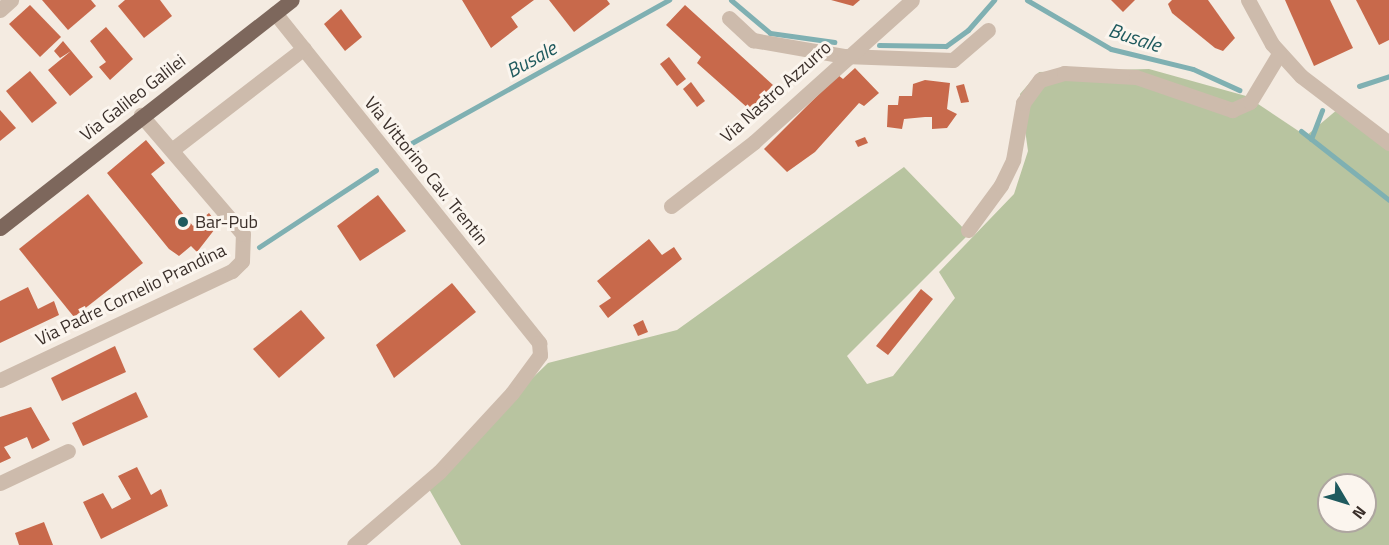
<!DOCTYPE html>
<style>
body{margin:0}
#map{position:relative;width:1389px;height:545px;overflow:hidden;background:#f4ebe1;font-family:"Titillium Web",sans-serif}
div>[style]{position:absolute}
.green>*{inset:0;background:#b8c4a0}
.stream>*{height:5px;margin:-2.5px;padding:0 2.5px;transform-origin:2.5px;border-radius:2.5px;background:#7fb0b2}
.building>*{inset:0;background:#c8694b}
.minor>*{height:15px;margin:-7.5px;padding:0 7.5px;transform-origin:7.5px;border-radius:7.5px;background:#cdbbac}
.major>*{height:15px;margin:-7.5px;padding:0 7.5px;transform-origin:7.5px;border-radius:7.5px;background:#7d675c}
.dots>*{width:16px;height:16px;translate:-50% -50%;box-sizing:border-box;border:3px solid #fbf5ee;border-radius:50%}
span{translate:-50% -50%;white-space:nowrap;text-align:center;line-height:1.15;-webkit-text-stroke:6px #fbf5ee;paint-order:stroke}
.street-label{font-size:18px;color:#3b302b}
.poi-label{font-size:18px;color:#3b302b}
.left{translate:0 -50%;text-align:left}
.water-label{font-size:20px;color:#1f5a5e;font-style:italic}
.north{position:absolute;left:1317px;top:473px;width:60px;height:60px;box-sizing:border-box;background:#fbf5ee;border:2px solid #aea6a0;border-radius:50%;rotate:128deg;font-size:16px;font-weight:700;line-height:24px;text-align:center;color:#3b302b}
.north::after{content:'';display:block;margin:auto;width:21px;height:27px;background:#1f5a5e;clip-path:polygon(50% 0,100% 100%,50% 72%,0 100%)}
</style>
<div id="map">
<div class="green">
<div style="clip-path:polygon(evenodd,1149px 69px,1246px 96px,1306px 136px,1338px 109px,1389px 149px,1389px 545px,461px 545px,425px 482px,548px 363px,677px 330px,904px 167px,969px 234px,847px 356px,867px 384px,893px 376px,955px 298px,939px 272px,1014px 194px,1028px 151px,1020px 94px,1039px 72px,1149px 69px,1329px 485px,1365px 485px,1365px 521px,1329px 521px,1329px 485px)"></div>
</div>
<div class="stream">
<div style="left:731px;top:0;width:51px;rotate:40.2deg"></div>
<div style="left:770px;top:33px;width:65px;rotate:8deg"></div>
<div style="left:1027px;top:0;width:97px;rotate:30.3deg"></div>
<div style="left:1111px;top:49px;width:84px;rotate:13.7deg"></div>
<div style="left:1193px;top:69px;width:51px;rotate:24.5deg"></div>
<div style="left:879px;top:45px;width:67px;rotate:0.9deg"></div>
<div style="left:946px;top:46px;width:27px;rotate:-36deg"></div>
<div style="left:968px;top:30px;width:40px;rotate:-49deg"></div>
<div style="left:1359px;top:86px;width:32px;rotate:-18deg"></div>
<div style="left:1301px;top:131px;width:112px;rotate:38.1deg"></div>
<div style="left:1311px;top:139px;width:31px;rotate:-69deg"></div>
<div style="left:408px;top:145px;width:299px;rotate:-29.1deg"></div>
<div style="left:259px;top:247px;width:140px;rotate:-33.3deg"></div>
</div>
<div class="building">
<div style="clip-path:polygon(42px 0,91px 0,96px 6px,68px 30px)"></div>
<div style="clip-path:polygon(125px 0,160px 0,172px 16px,144px 38px,118px 6px)"></div>
<div style="clip-path:polygon(462px 0,534px 0,511px 17px,518px 27px,491px 48px)"></div>
<div style="clip-path:polygon(549px 0,607px 0,610px 4px,574px 32px)"></div>
<div style="clip-path:polygon(831px 0,860px 0,853px 6px)"></div>
<div style="clip-path:polygon(1111px 0,1135px 0,1123px 12px)"></div>
<div style="clip-path:polygon(1172px 0,1208px 0,1235px 38px,1223px 51px,1215px 48px,1172px 13px,1168px 4px)"></div>
<div style="clip-path:polygon(1285px 0,1330px 0,1353px 48px,1314px 66px)"></div>
<div style="clip-path:polygon(1356px 0,1389px 0,1389px 40px,1379px 45px)"></div>
<div style="clip-path:polygon(30px 5px,61px 37px,40px 57px,9px 24px)"></div>
<div style="clip-path:polygon(685px 5px,773px 85px,750px 110px,697px 63px,701px 57px,666px 25px)"></div>
<div style="clip-path:polygon(341px 9px,362px 37px,345px 51px,324px 24px)"></div>
<div style="clip-path:polygon(106px 27px,133px 59px,110px 80px,99px 67px,106px 62px,90px 41px)"></div>
<div style="clip-path:polygon(63px 41px,93px 77px,70px 96px,48px 70px,71px 51px,60px 58px,54px 51px)"></div>
<div style="clip-path:polygon(669px 57px,686px 79px,677px 86px,660px 64px)"></div>
<div style="clip-path:polygon(855px 68px,879px 93px,864px 106px,859px 103px,815px 152px,787px 172px,764px 149px,838px 75px,843px 79px)"></div>
<div style="clip-path:polygon(30px 71px,57px 103px,32px 123px,6px 91px)"></div>
<div style="clip-path:polygon(925px 80px,950px 83px,947px 109px,957px 114px,947px 128px,932px 129px,932px 117px,925px 117px,904px 119px,902px 129px,887px 127px,888px 105px,898px 105px,899px 96px,912px 96px,913px 84px)"></div>
<div style="clip-path:polygon(691px 82px,705px 101px,697px 107px,683px 89px)"></div>
<div style="clip-path:polygon(964px 84px,969px 102px,961px 103px,956px 86px)"></div>
<div style="clip-path:polygon(0 110px,16px 128px,0 141px)"></div>
<div style="clip-path:polygon(865px 137px,868px 143px,858px 147px,855px 141px)"></div>
<div style="clip-path:polygon(146px 140px,165px 163px,151px 174px,193px 226px,209px 213px,218px 225px,197px 252px,191px 246px,179px 256px,169px 249px,107px 173px)"></div>
<div style="clip-path:polygon(88px 194px,143px 263px,74px 317px,19px 249px)"></div>
<div style="clip-path:polygon(378px 195px,406px 231px,360px 261px,337px 226px)"></div>
<div style="clip-path:polygon(649px 239px,662px 255px,674px 247px,682px 259px,608px 318px,599px 306px,611px 298px,597px 281px)"></div>
<div style="clip-path:polygon(452px 283px,476px 312px,394px 378px,376px 345px)"></div>
<div style="clip-path:polygon(28px 287px,38px 309px,54px 301px,59px 315px,0 343px,0 301px)"></div>
<div style="clip-path:polygon(921px 289px,933px 299px,888px 355px,876px 346px)"></div>
<div style="clip-path:polygon(301px 310px,325px 338px,279px 378px,253px 349px)"></div>
<div style="clip-path:polygon(643px 320px,648px 332px,638px 336px,633px 325px)"></div>
<div style="clip-path:polygon(115px 346px,126px 372px,62px 401px,51px 378px)"></div>
<div style="clip-path:polygon(136px 392px,148px 417px,83px 446px,72px 423px)"></div>
<div style="clip-path:polygon(31px 407px,50px 440px,32px 449px,27px 437px,4px 447px,11px 458px,0 463px,0 417px)"></div>
<div style="clip-path:polygon(137px 467px,151px 495px,161px 489px,168px 506px,101px 539px,83px 502px,103px 493px,112px 509px,131px 499px,118px 476px)"></div>
<div style="clip-path:polygon(44px 522px,53px 545px,19px 545px,15px 533px)"></div>
</div>
<div class="minor">
<div style="left:1248px;top:0;width:50px;rotate:61.4deg"></div>
<div style="left:1272px;top:44px;width:43px;rotate:47.8deg"></div>
<div style="left:1301px;top:76px;width:111px;rotate:37.3deg"></div>
<div style="left:0;top:10px;width:15px;rotate:-42deg"></div>
<div style="left:275px;top:13px;width:423px;rotate:51.3deg"></div>
<div style="left:539px;top:343px;width:12px;rotate:85deg"></div>
<div style="left:540px;top:355px;width:47px;rotate:126.4deg"></div>
<div style="left:512px;top:393px;width:108px;rotate:132.7deg"></div>
<div style="left:439px;top:472px;width:112px;rotate:139.3deg"></div>
<div style="left:729px;top:18px;width:33px;rotate:43deg"></div>
<div style="left:753px;top:40px;width:92px;rotate:10deg"></div>
<div style="left:844px;top:56px;width:109px;rotate:2.1deg"></div>
<div style="left:953px;top:60px;width:46px;rotate:-40.6deg"></div>
<div style="left:173px;top:149px;width:165px;rotate:-37.6deg"></div>
<div style="left:671px;top:206px;width:105px;rotate:-37.6deg"></div>
<div style="left:754px;top:142px;width:212px;rotate:-41.9deg"></div>
<div style="left:968px;top:230px;width:56px;rotate:-53.7deg"></div>
<div style="left:1001px;top:185px;width:28px;rotate:-64deg"></div>
<div style="left:1013px;top:160px;width:58px;rotate:-80deg"></div>
<div style="left:1023px;top:103px;width:29px;rotate:-54deg"></div>
<div style="left:1040px;top:80px;width:25px;rotate:-16deg"></div>
<div style="left:1064px;top:73px;width:72px;rotate:3.2deg"></div>
<div style="left:1136px;top:77px;width:102px;rotate:19deg"></div>
<div style="left:1232px;top:110px;width:20px;rotate:-24deg"></div>
<div style="left:1250px;top:102px;width:56px;rotate:-58.9deg"></div>
<div style="left:0;top:380px;width:256px;rotate:-25.2deg"></div>
<div style="left:232px;top:271px;width:14px;rotate:-45deg"></div>
<div style="left:242px;top:261px;width:27px;rotate:-88deg"></div>
<div style="left:243px;top:234px;width:157px;rotate:-130.6deg"></div>
<div style="left:0;top:483px;width:75px;rotate:-25.2deg"></div>
</div>
<div class="major">
<div style="left:0;top:228px;width:370px;rotate:-38deg"></div>
</div>
<div class="dots">
<div style="left:183px;top:222px;background:#1f5a5e"></div>
</div>
<div class="street-label">
<span style="left:776px;top:92px;rotate:-42deg">Via Nastro Azzurro</span>
<span style="left:133px;top:98px;rotate:-38deg">Via Galileo Galilei</span>
<span style="left:426px;top:171px;rotate:51deg">Via Vittorino Cav. Trentin</span>
<span style="left:131px;top:295px;rotate:-26deg">Via Padre Cornelio Prandina</span>
</div>
<div class="poi-label">
<span class="left" style="left:195px;top:222px">Bar-Pub</span>
</div>
<div class="water-label">
<span style="left:1135px;top:37px;rotate:18deg">Busale</span>
<span style="left:531px;top:59px;rotate:-29deg">Busale</span>
</div>
<div class="north">N</div>
</div>
